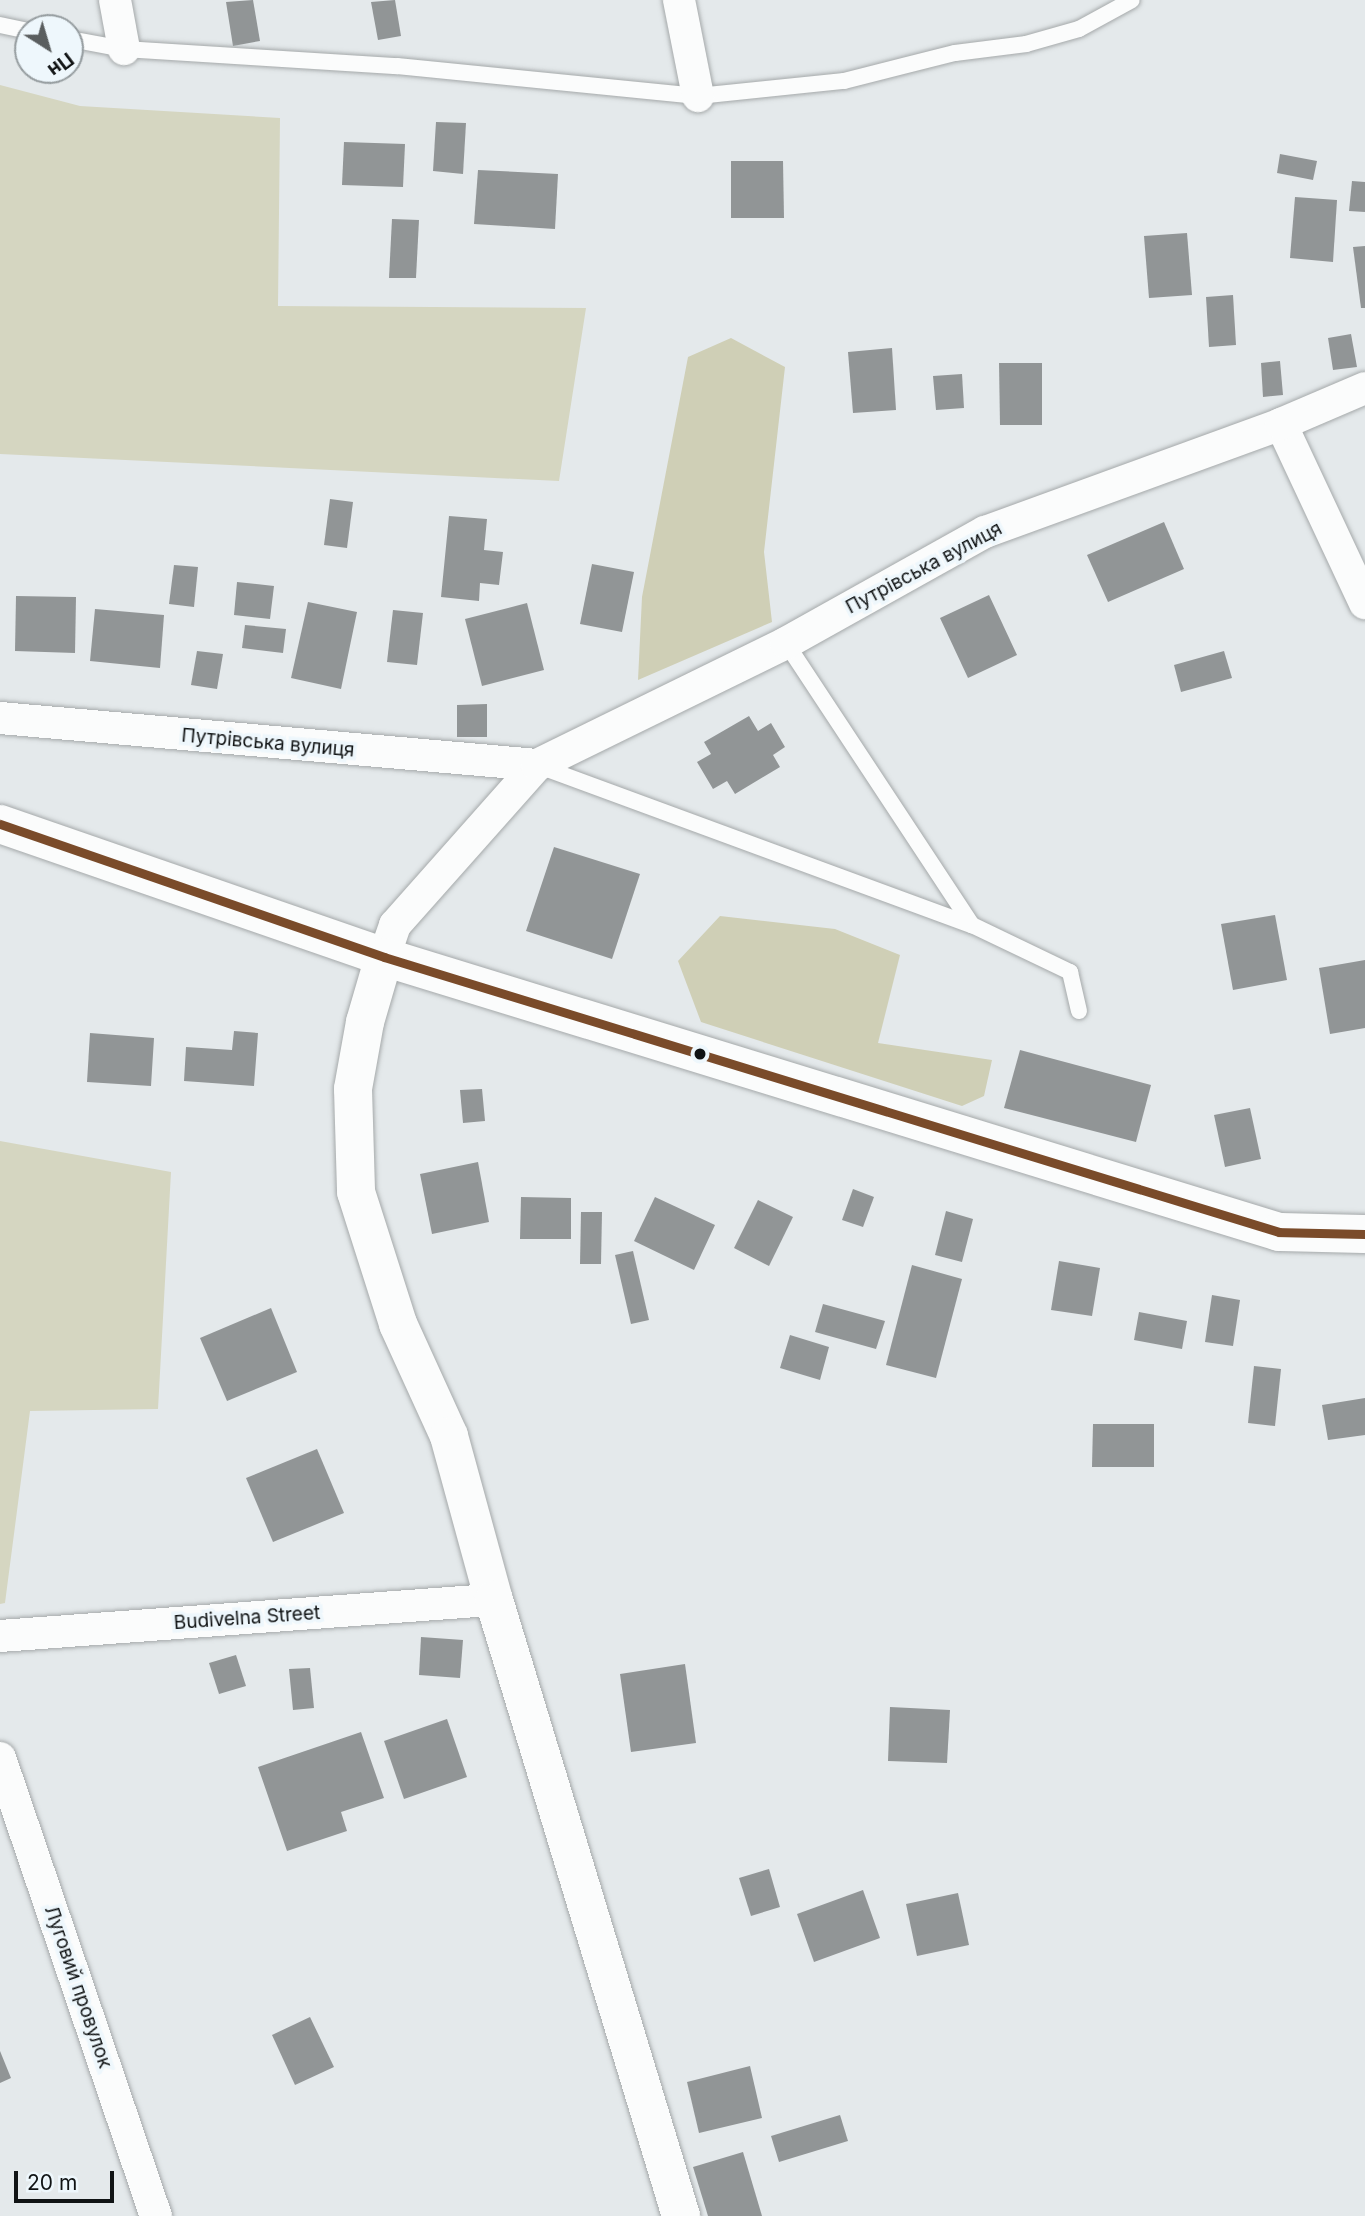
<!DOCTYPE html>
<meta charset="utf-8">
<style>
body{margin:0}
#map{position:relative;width:1365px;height:2216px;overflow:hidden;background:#e4e9eb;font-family:Inter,sans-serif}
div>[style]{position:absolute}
.green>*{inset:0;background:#d5d6c1}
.forest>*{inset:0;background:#cfcfb6}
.building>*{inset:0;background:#919596}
.roads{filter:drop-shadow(0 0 2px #a5a9aa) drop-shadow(0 0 2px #a5a9aa)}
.lane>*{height:16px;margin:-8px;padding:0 8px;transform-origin:8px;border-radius:8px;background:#fbfcfc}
.street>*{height:32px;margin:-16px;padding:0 16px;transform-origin:16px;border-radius:16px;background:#fbfcfc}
.secondary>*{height:38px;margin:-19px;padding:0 19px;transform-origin:19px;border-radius:19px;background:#fbfcfc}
.bus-1>*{height:9px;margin:-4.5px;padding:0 4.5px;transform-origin:4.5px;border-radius:4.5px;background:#7a4b2a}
.dots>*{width:19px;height:19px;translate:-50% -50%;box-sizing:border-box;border:4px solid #eef7fc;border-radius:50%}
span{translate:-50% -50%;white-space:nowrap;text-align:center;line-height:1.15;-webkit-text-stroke:7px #eef7fc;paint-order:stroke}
.street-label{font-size:19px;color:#101314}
.north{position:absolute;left:14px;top:14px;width:70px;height:70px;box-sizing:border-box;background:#eef7fc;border:2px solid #959c9f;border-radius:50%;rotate:143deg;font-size:19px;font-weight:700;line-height:28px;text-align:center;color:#101314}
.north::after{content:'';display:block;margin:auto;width:24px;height:32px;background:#5a5e5f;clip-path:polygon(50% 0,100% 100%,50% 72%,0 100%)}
.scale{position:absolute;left:14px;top:2171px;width:100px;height:32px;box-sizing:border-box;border:4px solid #101314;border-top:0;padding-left:9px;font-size:21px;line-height:24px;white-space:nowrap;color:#101314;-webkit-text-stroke:5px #eef7fc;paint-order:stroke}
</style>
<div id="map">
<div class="green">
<div style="clip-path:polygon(0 85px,80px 106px,280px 118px,278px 306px,586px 308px,559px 481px,0 454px)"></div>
<div style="clip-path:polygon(0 1141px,171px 1172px,158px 1409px,30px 1411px,5px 1603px,0 1604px)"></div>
</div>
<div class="forest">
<div style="clip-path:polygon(731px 338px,785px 367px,764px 552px,772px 622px,638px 680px,642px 597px,688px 357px)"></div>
<div style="clip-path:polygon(720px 916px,835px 929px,900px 955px,878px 1043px,992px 1060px,984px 1096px,962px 1106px,701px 1022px,678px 961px)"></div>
</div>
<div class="building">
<div style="clip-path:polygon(253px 0,260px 41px,233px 46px,226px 2px)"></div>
<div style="clip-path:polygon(395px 0,401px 36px,378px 40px,371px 2px)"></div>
<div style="clip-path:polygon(436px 122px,466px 123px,463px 174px,433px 171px)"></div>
<div style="clip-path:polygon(344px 142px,405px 144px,403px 187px,342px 185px)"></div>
<div style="clip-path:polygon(1280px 154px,1317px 161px,1313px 180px,1277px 173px)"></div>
<div style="clip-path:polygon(731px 161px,783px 161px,784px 218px,731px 218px)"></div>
<div style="clip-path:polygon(478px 170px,558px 174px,555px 229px,474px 224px)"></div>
<div style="clip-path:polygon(1352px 181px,1365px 182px,1365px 212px,1349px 211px)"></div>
<div style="clip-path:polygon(1295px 197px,1337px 200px,1333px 262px,1290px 258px)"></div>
<div style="clip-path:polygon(392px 219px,419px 220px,416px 278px,389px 278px)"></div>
<div style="clip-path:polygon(1187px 233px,1192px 295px,1149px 298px,1144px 236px)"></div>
<div style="clip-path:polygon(1365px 246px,1365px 308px,1361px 308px,1353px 247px)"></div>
<div style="clip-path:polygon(1233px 295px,1236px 345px,1209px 347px,1206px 297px)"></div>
<div style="clip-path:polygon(1351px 334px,1357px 367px,1333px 370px,1328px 338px)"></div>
<div style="clip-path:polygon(892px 348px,896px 410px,853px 413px,848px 352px)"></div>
<div style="clip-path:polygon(1280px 361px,1283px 395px,1263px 397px,1261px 363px)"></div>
<div style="clip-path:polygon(999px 363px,1042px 363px,1042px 425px,1000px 425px)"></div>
<div style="clip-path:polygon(962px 374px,964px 408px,936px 410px,933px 376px)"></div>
<div style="clip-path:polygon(330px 499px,353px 502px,347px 548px,324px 545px)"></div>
<div style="clip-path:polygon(449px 516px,487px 519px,484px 550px,503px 552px,499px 585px,480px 583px,479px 601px,441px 597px)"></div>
<div style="clip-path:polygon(1164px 522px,1184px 569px,1108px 602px,1087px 555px)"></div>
<div style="clip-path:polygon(592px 564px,634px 572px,622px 632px,580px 624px)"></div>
<div style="clip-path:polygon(174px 565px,198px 567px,194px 607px,169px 604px)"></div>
<div style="clip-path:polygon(237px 582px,274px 586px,270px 619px,234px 615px)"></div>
<div style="clip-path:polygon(989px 595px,1017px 655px,968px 678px,940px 618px)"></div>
<div style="clip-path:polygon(16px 596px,76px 597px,75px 653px,15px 651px)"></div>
<div style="clip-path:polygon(308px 602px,357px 612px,341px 689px,291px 678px)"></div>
<div style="clip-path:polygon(527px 603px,544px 670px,482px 686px,465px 619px)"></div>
<div style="clip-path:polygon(95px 609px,164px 615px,160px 668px,90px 661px)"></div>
<div style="clip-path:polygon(393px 610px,423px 613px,417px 665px,387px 662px)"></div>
<div style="clip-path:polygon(245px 625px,286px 629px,283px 653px,242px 648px)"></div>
<div style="clip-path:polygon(197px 651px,223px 654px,217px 689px,191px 685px)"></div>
<div style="clip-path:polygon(1224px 651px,1232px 678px,1181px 692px,1174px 665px)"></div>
<div style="clip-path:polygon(487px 704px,487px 737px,457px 737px,457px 705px)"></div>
<div style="clip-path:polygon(749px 716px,758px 731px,771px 723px,785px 747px,773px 755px,780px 767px,735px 794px,727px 781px,713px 789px,697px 762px,711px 754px,704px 742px)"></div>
<div style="clip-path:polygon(554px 847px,640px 874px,612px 959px,526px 931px)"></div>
<div style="clip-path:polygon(1275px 915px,1287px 980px,1233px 990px,1221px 924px)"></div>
<div style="clip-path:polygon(1365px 960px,1365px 1028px,1330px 1034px,1319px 968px)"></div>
<div style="clip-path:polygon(234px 1031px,258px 1033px,254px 1086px,184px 1081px,186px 1047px,232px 1050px)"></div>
<div style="clip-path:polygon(90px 1033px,154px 1038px,151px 1086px,87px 1082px)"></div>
<div style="clip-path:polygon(1020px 1050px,1151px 1085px,1136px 1142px,1004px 1108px)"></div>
<div style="clip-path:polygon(482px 1089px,485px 1121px,463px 1123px,460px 1090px)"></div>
<div style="clip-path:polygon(1250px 1108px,1261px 1159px,1225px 1167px,1214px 1115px)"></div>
<div style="clip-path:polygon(478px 1162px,489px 1222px,432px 1234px,420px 1174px)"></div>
<div style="clip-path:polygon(853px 1189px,874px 1197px,863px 1227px,842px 1220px)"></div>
<div style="clip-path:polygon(521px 1197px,571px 1198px,571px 1239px,520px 1239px)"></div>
<div style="clip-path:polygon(655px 1197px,715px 1225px,694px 1270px,634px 1241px)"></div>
<div style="clip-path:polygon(758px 1200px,793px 1217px,769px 1266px,734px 1248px)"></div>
<div style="clip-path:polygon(946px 1211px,973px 1219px,962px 1262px,935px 1255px)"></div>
<div style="clip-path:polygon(581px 1212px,602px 1212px,601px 1264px,580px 1264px)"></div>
<div style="clip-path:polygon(633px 1251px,649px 1320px,631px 1324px,615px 1255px)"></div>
<div style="clip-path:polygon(1059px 1261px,1100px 1268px,1092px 1316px,1051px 1310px)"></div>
<div style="clip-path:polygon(912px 1265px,962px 1279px,936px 1378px,886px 1365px)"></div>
<div style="clip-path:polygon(1212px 1295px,1240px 1300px,1233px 1346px,1205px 1342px)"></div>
<div style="clip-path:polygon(823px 1304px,885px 1321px,876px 1349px,815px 1332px)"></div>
<div style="clip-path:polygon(271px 1308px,297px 1372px,227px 1401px,200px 1338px)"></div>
<div style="clip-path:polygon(1139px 1312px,1187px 1321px,1182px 1349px,1134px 1340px)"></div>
<div style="clip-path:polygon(790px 1335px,829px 1347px,820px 1380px,780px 1368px)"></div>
<div style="clip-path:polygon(1254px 1366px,1281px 1369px,1275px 1426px,1248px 1423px)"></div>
<div style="clip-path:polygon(1365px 1398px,1365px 1435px,1328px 1440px,1322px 1405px)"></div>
<div style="clip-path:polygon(1093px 1424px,1154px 1424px,1154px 1467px,1092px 1467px)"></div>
<div style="clip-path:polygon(317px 1449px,344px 1513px,273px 1542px,246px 1478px)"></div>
<div style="clip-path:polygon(421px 1637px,463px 1640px,460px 1678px,419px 1675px)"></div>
<div style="clip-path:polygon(236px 1655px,246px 1686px,219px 1694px,209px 1663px)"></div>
<div style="clip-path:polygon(685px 1664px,696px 1743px,631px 1752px,620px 1674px)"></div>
<div style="clip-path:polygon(310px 1668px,314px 1708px,293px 1710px,289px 1669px)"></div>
<div style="clip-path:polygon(890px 1707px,950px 1710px,947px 1763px,888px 1761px)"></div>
<div style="clip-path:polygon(447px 1719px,467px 1777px,404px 1799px,384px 1741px)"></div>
<div style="clip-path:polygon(361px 1732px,384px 1798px,341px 1812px,347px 1831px,287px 1851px,258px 1767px)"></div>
<div style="clip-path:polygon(769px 1869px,780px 1907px,751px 1916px,739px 1878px)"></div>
<div style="clip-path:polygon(863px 1890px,880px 1938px,814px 1962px,797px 1914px)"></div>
<div style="clip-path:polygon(958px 1893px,969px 1945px,917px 1956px,906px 1904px)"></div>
<div style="clip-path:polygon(310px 2017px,334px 2067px,295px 2085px,272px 2035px)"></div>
<div style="clip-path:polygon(0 2051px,11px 2078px,0 2083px)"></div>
<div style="clip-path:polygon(750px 2066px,762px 2118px,699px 2133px,687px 2082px)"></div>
<div style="clip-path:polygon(840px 2115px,848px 2141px,779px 2162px,771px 2136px)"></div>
<div style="clip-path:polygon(743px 2152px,762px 2216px,708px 2216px,693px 2167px)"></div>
</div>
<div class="roads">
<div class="lane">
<div style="left:0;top:25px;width:29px;rotate:12deg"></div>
<div style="left:70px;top:39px;width:55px;rotate:10.5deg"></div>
<div style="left:124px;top:49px;width:274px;rotate:3.6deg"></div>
<div style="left:397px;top:66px;width:302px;rotate:5.7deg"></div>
<div style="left:698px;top:96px;width:147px;rotate:-5.9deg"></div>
<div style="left:844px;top:81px;width:114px;rotate:-14.2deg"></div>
<div style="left:955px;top:53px;width:72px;rotate:-7.2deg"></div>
<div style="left:1026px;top:44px;width:55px;rotate:-15.8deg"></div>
<div style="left:1079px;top:29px;width:60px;rotate:-28.7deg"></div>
<div style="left:786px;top:643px;width:338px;rotate:56.6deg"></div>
<div style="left:539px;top:766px;width:461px;rotate:20.2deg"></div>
<div style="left:972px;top:925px;width:109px;rotate:25.6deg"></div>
<div style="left:1070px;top:972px;width:40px;rotate:77deg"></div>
</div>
<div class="street">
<div style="left:115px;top:0;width:50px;rotate:79.6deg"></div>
<div style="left:679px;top:0;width:98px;rotate:78.8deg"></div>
<div style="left:1281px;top:424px;width:198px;rotate:64.9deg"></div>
<div style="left:0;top:718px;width:539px;rotate:5deg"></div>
<div style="left:384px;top:957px;width:34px;rotate:-71deg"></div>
<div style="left:395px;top:925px;width:214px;rotate:-48.4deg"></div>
<div style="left:537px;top:765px;width:277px;rotate:-26.1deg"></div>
<div style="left:786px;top:643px;width:228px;rotate:-29.2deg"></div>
<div style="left:985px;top:532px;width:315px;rotate:-20deg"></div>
<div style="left:1281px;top:424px;width:91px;rotate:-23.2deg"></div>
<div style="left:0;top:1636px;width:495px;rotate:-4.2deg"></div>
<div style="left:0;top:1758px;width:484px;rotate:71.2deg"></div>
</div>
<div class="secondary">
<div style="left:0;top:824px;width:406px;rotate:19.1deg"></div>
<div style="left:384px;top:957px;width:936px;rotate:17.08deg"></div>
<div style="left:1279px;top:1232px;width:86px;rotate:1.3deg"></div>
<div style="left:384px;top:957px;width:68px;rotate:106.3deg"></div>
<div style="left:365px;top:1022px;width:68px;rotate:100.2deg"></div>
<div style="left:353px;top:1089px;width:103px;rotate:88.3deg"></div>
<div style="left:356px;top:1192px;width:139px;rotate:72.3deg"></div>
<div style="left:398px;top:1324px;width:123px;rotate:65.5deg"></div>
<div style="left:449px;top:1436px;width:170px;rotate:74.7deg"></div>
<div style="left:494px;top:1600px;width:644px;rotate:73.11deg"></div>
</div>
</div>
<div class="bus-1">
<div style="left:0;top:824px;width:406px;rotate:19.1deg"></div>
<div style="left:384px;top:957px;width:936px;rotate:17.08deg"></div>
<div style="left:1279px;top:1232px;width:86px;rotate:1.3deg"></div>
</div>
<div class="dots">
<div style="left:700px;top:1054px;background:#101314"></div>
</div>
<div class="street-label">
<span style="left:924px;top:568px;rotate:-28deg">Путрівська вулиця</span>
<span style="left:268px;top:743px;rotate:5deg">Путрівська вулиця</span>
<span style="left:247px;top:1618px;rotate:-4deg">Budivelna Street</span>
<span style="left:78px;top:1987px;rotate:71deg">Луговий провулок</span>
</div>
<div class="north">Пн</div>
<div class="scale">20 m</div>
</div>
